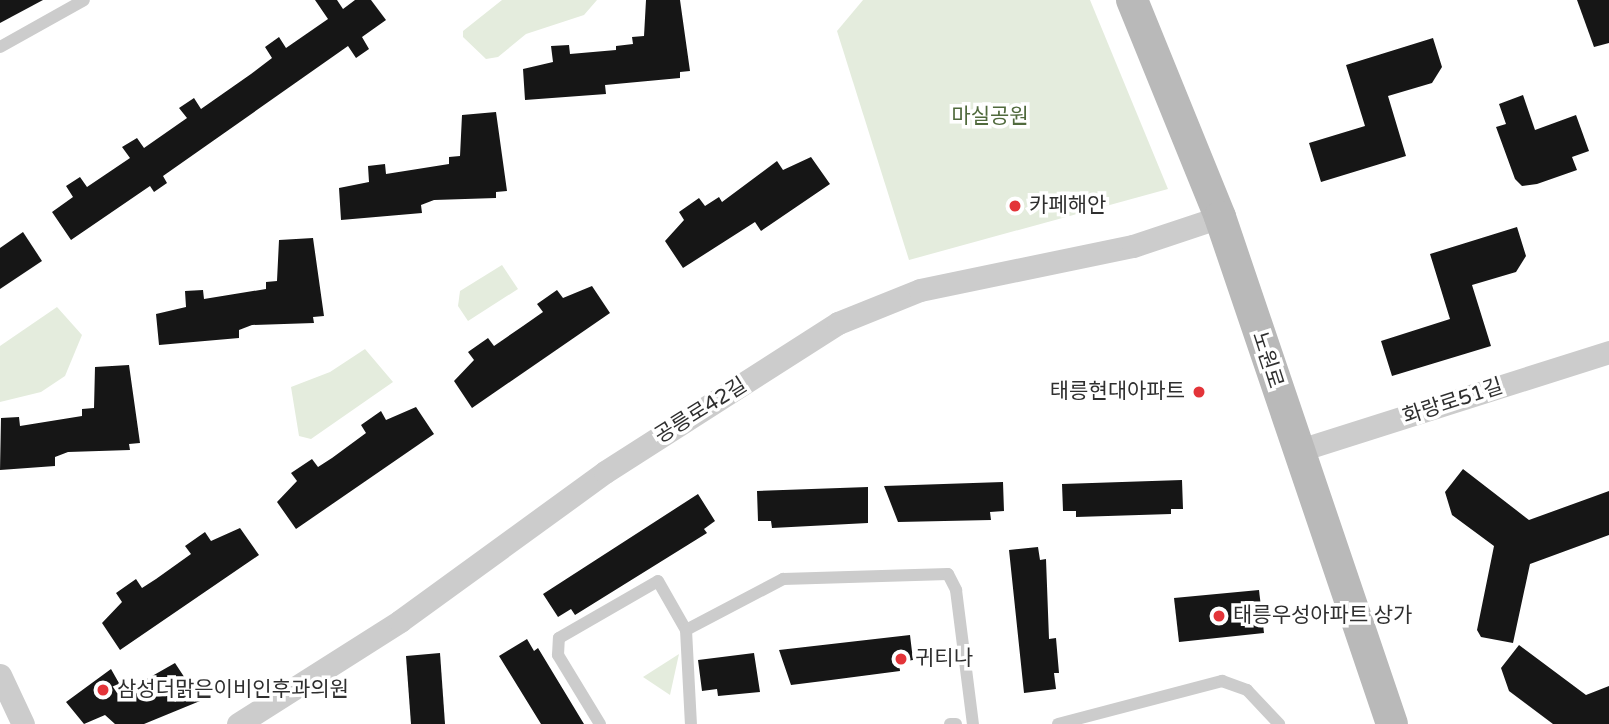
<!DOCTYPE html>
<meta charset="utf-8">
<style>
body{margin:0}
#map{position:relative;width:1609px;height:724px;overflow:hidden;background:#fff;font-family:"Varela Round","Noto Sans KR",sans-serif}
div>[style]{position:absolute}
.green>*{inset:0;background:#e4ecdd}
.building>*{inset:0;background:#161616}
.lane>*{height:12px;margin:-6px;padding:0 6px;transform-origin:6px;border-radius:6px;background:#ccc}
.street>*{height:23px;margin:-11.5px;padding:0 11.5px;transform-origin:11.5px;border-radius:11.5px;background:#ccc}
.secondary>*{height:32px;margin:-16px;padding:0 16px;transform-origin:16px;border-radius:16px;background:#b9b9b9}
.dots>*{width:19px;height:19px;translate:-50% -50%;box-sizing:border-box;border:4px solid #fff;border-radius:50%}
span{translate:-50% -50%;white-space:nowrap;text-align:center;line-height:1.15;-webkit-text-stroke:7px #fff;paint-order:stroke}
.park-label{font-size:21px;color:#506a3d}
.poi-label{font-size:21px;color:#2f2f2f}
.left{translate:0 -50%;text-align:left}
.right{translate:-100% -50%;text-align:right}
.street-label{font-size:21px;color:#2f2f2f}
</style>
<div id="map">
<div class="green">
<div style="clip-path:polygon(502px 0,597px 0,584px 15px,526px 34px,498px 57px,486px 59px,463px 37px,463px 31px)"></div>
<div style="clip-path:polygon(863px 0,1090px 0,1168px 189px,909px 260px,837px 31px)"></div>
<div style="clip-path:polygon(502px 265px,518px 289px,468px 321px,458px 306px,460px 291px)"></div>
<div style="clip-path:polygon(57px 307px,82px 335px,65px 376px,41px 392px,0 402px,0 346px)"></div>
<div style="clip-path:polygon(365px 349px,393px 382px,311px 439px,299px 436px,291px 387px,330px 372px)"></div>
<div style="clip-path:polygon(679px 654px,670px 695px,643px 677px)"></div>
</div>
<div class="building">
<div style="clip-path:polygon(0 0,43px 0,0 23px)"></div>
<div style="clip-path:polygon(315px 0,337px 0,343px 9px,355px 0,371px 0,386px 20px,362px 37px,369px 49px,356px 58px,348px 46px,163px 176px,167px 183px,154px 192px,150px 186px,71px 240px,52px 212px,73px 197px,66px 186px,80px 177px,87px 187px,130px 158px,122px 147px,137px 138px,144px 148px,187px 118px,179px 108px,194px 98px,201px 109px,251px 74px,272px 58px,265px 47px,279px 37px,286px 48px,328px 19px)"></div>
<div style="clip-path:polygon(646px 0,680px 0,690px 71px,680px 72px,680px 78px,605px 85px,606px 94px,525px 100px,523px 69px,553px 62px,551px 46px,569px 45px,570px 54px,616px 50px,616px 46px,633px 44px,632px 37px,644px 36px)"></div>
<div style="clip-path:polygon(1577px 0,1609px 0,1609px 43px,1594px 47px)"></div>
<div style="clip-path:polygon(1433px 38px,1442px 67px,1432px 83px,1388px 96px,1406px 156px,1321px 182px,1309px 143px,1365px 126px,1346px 65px)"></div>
<div style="clip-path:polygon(1523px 95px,1535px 130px,1576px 115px,1589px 151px,1572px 157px,1577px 170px,1537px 184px,1522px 186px,1515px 179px,1496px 127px,1506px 124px,1499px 104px)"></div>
<div style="clip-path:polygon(496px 112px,507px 191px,496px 192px,496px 198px,434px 200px,421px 205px,422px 213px,341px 220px,339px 188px,369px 182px,368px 166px,385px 164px,386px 174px,449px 164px,449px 157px,460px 156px,462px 115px)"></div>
<div style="clip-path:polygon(811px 157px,830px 184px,761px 231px,755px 222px,683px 268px,665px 241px,684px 220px,679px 212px,699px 198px,705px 206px,719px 197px,722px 202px,777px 161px,783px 170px)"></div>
<div style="clip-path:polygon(1517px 227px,1526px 256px,1516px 272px,1472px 285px,1491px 346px,1392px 376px,1381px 341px,1450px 319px,1430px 254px)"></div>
<div style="clip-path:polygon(23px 232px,42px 261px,0 289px,0 248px)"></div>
<div style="clip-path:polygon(313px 238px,324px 316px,313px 317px,314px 323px,252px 325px,239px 330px,239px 338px,159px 345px,156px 314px,186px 307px,185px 291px,203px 290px,204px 299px,266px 289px,266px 282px,277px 281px,279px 240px)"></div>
<div style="clip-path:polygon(592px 286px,610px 313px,472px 408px,454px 381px,474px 360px,468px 352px,488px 338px,494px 346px,523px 326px,543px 312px,537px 304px,557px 290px,563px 298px)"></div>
<div style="clip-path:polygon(129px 365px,140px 443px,129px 444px,130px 450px,68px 452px,55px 457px,55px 466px,0 470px,1px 418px,19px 417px,20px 426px,82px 416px,82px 409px,94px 408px,95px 367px)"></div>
<div style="clip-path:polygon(416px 407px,434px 434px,296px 529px,277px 502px,297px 481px,291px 473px,312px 459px,318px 467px,332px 458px,366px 433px,361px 425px,381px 411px,386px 420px)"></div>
<div style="clip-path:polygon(1463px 469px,1529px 520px,1609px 491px,1609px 535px,1530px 564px,1513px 643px,1481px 637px,1477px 630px,1494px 546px,1452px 515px,1445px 492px)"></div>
<div style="clip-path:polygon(1182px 480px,1183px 509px,1171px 509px,1171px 514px,1076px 517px,1076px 511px,1063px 511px,1062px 484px)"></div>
<div style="clip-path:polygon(1003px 482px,1004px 511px,990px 512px,991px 520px,898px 522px,884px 486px)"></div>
<div style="clip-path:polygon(868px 487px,868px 523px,772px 528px,771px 521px,758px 521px,757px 491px)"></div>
<div style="clip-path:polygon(698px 494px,715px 521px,704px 529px,707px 533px,575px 615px,571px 609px,558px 617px,543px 594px)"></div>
<div style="clip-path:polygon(240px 528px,259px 555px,120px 650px,102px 623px,122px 602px,116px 593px,136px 579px,142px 588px,156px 579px,191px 554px,185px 546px,205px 532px,211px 541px)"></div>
<div style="clip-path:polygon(1038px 547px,1040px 560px,1046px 559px,1049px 639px,1056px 638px,1059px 673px,1054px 673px,1056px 689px,1024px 693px,1009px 550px)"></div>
<div style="clip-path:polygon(1259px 590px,1264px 633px,1179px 642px,1174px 598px)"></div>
<div style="clip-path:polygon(910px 635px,913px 660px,899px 662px,900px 671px,831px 680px,791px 685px,779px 650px)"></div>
<div style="clip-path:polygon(527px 639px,534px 651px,538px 648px,584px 724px,541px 724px,499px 656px)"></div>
<div style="clip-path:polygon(1519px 645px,1586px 695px,1609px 686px,1609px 724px,1553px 724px,1509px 691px,1501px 668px)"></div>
<div style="clip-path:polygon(440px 653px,445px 724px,411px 724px,406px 656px)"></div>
<div style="clip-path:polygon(754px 653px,760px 692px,718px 696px,717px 689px,702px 691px,698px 660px)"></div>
<div style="clip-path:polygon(175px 663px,200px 701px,144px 724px,115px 724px,105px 715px,84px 724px,66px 702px,111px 669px,124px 692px)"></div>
</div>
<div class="lane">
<div style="left:0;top:47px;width:96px;rotate:-29.2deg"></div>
<div style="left:686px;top:630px;width:110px;rotate:-27.7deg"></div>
<div style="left:783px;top:579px;width:165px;rotate:-1.7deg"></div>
<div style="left:948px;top:574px;width:18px;rotate:63deg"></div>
<div style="left:956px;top:590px;width:135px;rotate:82.8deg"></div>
<div style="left:600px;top:724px;width:81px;rotate:-121.3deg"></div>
<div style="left:558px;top:655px;width:17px;rotate:-87deg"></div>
<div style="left:559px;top:638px;width:114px;rotate:-29.9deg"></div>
<div style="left:658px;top:581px;width:56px;rotate:60.3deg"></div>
<div style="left:686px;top:630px;width:94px;rotate:87deg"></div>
<div style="left:950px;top:724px;width:6px"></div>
<div style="left:1058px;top:724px;width:170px;rotate:-14.7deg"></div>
<div style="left:1222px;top:681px;width:27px;rotate:20deg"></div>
<div style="left:1247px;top:690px;width:47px;rotate:46.7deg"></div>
</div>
<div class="street">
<div style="left:1297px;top:451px;width:327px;rotate:-17.6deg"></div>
<div style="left:0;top:675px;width:54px;rotate:64.9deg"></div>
<div style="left:238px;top:724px;width:192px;rotate:-32.4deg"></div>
<div style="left:400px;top:621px;width:253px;rotate:-36deg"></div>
<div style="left:605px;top:472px;width:277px;rotate:-32.6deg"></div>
<div style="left:838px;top:323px;width:88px;rotate:-21.9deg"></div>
<div style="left:920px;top:290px;width:217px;rotate:-11.7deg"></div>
<div style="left:1133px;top:246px;width:92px;rotate:-18.4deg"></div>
</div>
<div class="secondary">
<div style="left:1132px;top:0;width:234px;rotate:67.9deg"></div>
<div style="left:1220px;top:217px;width:535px;rotate:71.26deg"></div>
</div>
<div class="dots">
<div style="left:1015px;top:206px;background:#e33439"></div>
<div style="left:1199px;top:392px;background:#e33439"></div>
<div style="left:1219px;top:616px;background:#e33439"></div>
<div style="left:901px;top:659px;background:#e33439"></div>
<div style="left:103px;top:690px;background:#e33439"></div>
</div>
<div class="park-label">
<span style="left:990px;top:117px">마실공원</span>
</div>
<div class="poi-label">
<span class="left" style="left:1029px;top:206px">카페해안</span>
<span class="right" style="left:1185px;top:392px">태릉현대아파트</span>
<span class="left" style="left:1233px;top:616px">태릉우성아파트 상가</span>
<span class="left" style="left:915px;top:659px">귀티나</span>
<span class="left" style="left:117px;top:690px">삼성더맑은이비인후과의원</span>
</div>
<div class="street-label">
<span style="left:1267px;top:360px;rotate:72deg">노원로</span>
<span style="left:1453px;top:402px;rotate:-18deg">화랑로51길</span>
<span style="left:701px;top:411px;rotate:-32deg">공릉로42길</span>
</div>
</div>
